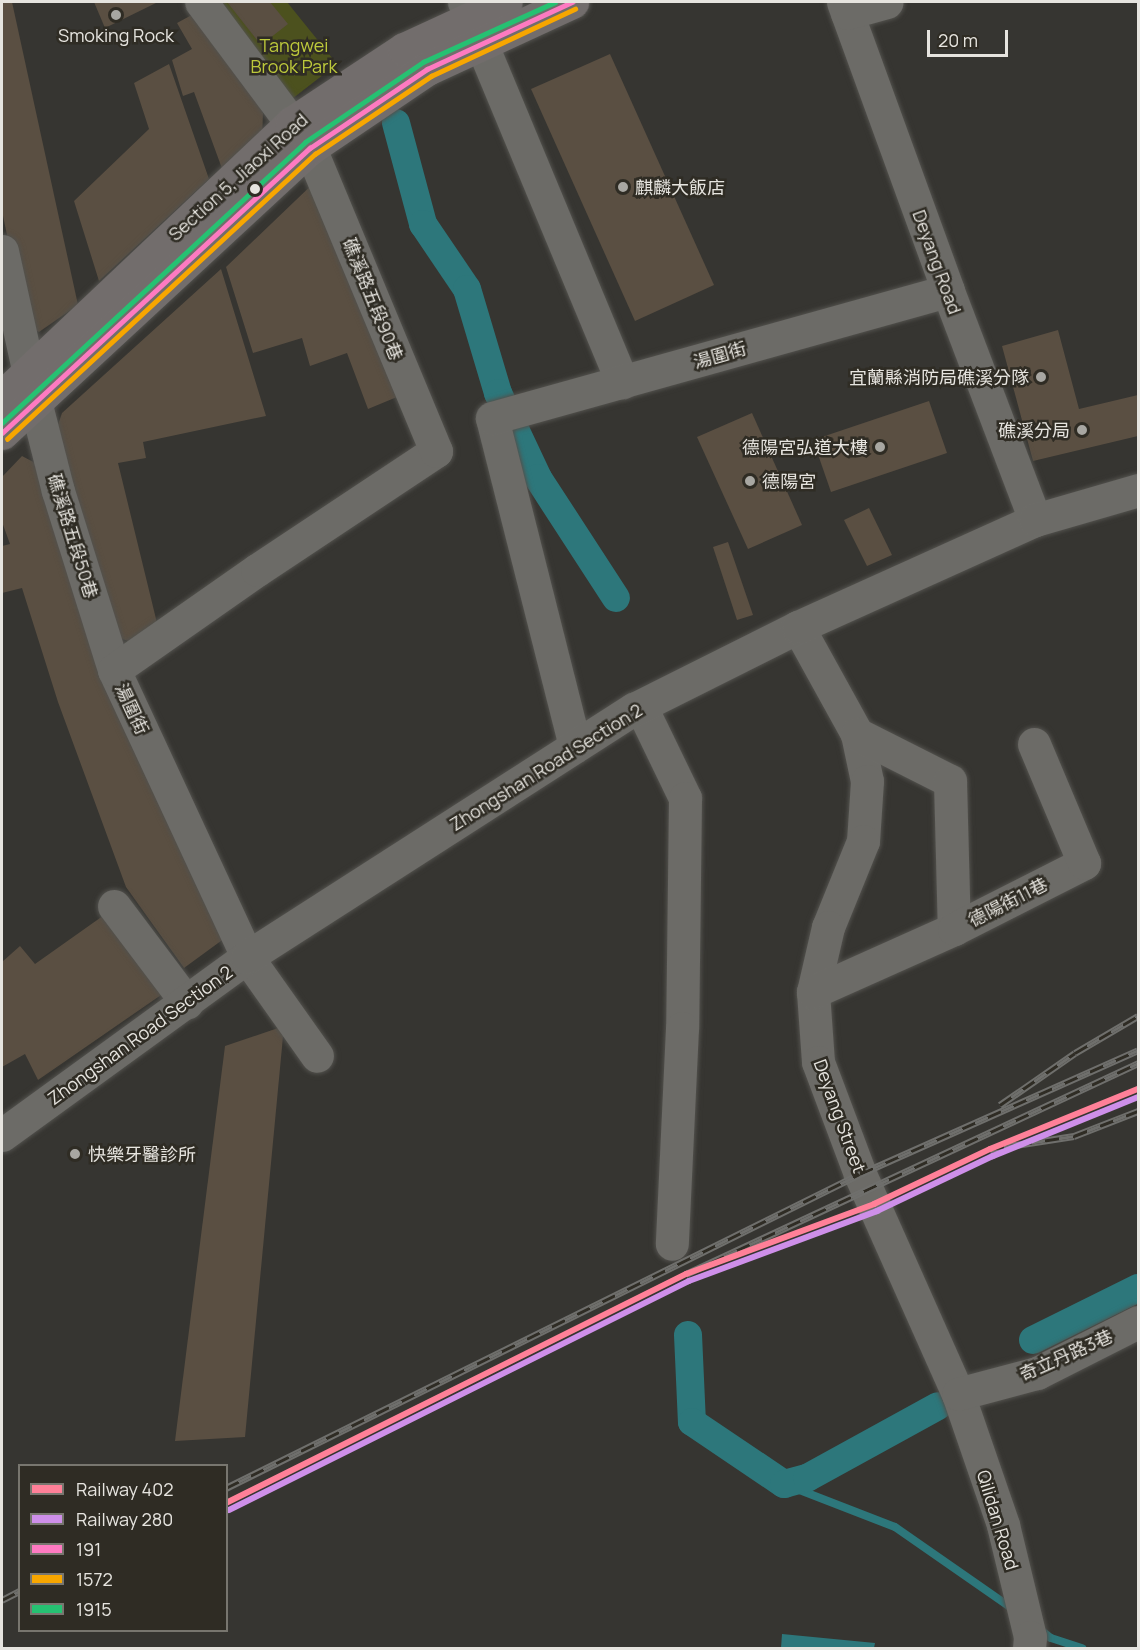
<!DOCTYPE html>
<meta charset="utf-8">
<style>
body{margin:0}
#map{position:relative;width:1140px;height:1650px;overflow:hidden;background:#363531;font-family:Manrope,"Noto Sans TC",sans-serif}
div>[style]{position:absolute}
.green>*{inset:0;background:#4c511e}
.water>*{inset:0;background:#2d777b}
.stream>*{height:8px;margin:-4px;padding:0 4px;transform-origin:4px;border-radius:4px;background:#2d777b}
.canal>*{height:28px;margin:-14px;padding:0 14px;transform-origin:14px;border-radius:14px;background:#2d777b}
.building>*{inset:0;background:#5a4f42}
.roads{filter:drop-shadow(0 0 2px #52514d) drop-shadow(0 0 2px #52514d)}
.minor>*{height:33px;margin:-16.5px;padding:0 16.5px;transform-origin:16.5px;border-radius:16.5px;background:#6c6b67}
.major>*{height:33px;margin:-16.5px;padding:0 16.5px;transform-origin:16.5px;border-radius:16.5px;background:#726d6c}
.rail>*{height:7px;margin-top:-3.5px;transform-origin:0;background:repeating-linear-gradient(90deg,#2f2c24 0 14px,#6f6f6c 0 28px);box-sizing:border-box;border-block:2px solid #6f6f6c}
.bus-1>*{height:4.5px;margin:-2.25px;padding:0 2.25px;transform-origin:2.25px;border-radius:2.25px;background:#fe7ac1}
.bus-2>*{height:4.5px;margin:-2.25px;padding:0 2.25px;transform-origin:2.25px;border-radius:2.25px;background:#f7a600}
.bus-3>*{height:4.5px;margin:-2.25px;padding:0 2.25px;transform-origin:2.25px;border-radius:2.25px;background:#26c172}
.rail-1>*{height:6px;margin:-3px;padding:0 3px;transform-origin:3px;border-radius:3px;background:#ff8098}
.rail-2>*{height:6px;margin:-3px;padding:0 3px;transform-origin:3px;border-radius:3px;background:#ce8fe9}
.dots>*{width:16px;height:16px;translate:-50% -50%;box-sizing:border-box;border:3px solid #2f2c24;border-radius:50%}
span{translate:-50% -50%;white-space:nowrap;text-align:center;line-height:1.15;-webkit-text-stroke:5px #2f2c24;paint-order:stroke}
.poi-label{font-size:18px;color:#e6e4df}
.left{translate:0 -50%;text-align:left}
.right{translate:-100% -50%;text-align:right}
.park-label{font-size:18px;color:#bdc93b}
.street-label{font-size:18px;color:#e6e4df}
.frame{position:absolute;inset:0;border:3px solid #e6e4df;pointer-events:none}
.legend{position:absolute;left:18px;top:1464px;width:210px;height:168px;box-sizing:border-box;background:#2f2c24;border:2px solid #78766f;margin:0;padding:8px 10px;list-style:none;font-size:18px;color:#e6e4df}
.legend li{display:flex;align-items:center;gap:12px;height:30px}
.legend b{width:30px;border:2px solid #78766f}
.scale{position:absolute;left:927px;top:30px;width:81px;height:27px;box-sizing:border-box;border:3px solid #e6e4df;border-top:0;padding-left:8px;font-size:18px;line-height:21px;white-space:nowrap;color:#e6e4df;-webkit-text-stroke:4px #2f2c24;paint-order:stroke}
</style>
<div id="map">
<div class="green">
<div style="clip-path:polygon(218px 2px,287px 2px,337px 64px,292px 99px)"></div>
</div>
<div class="water">
<div style="clip-path:polygon(782px 1634px,875px 1643px,874px 1648px,781px 1648px)"></div>
</div>
<div class="stream">
<div style="left:784px;top:1484px;width:119px;rotate:21.2deg"></div>
<div style="left:895px;top:1527px;width:144px;rotate:34.8deg"></div>
<div style="left:1038px;top:1628px;width:16px;rotate:38deg"></div>
<div style="left:1051px;top:1638px;width:33px;rotate:18deg"></div>
</div>
<div class="canal">
<div style="left:396px;top:123px;width:105px;rotate:75deg"></div>
<div style="left:423px;top:224px;width:78px;rotate:55.9deg"></div>
<div style="left:467px;top:289px;width:109px;rotate:73.4deg"></div>
<div style="left:498px;top:393px;width:94px;rotate:64.8deg"></div>
<div style="left:538px;top:478px;width:143px;rotate:57deg"></div>
<div style="left:688px;top:1335px;width:87px;rotate:87.4deg"></div>
<div style="left:692px;top:1422px;width:111px;rotate:34deg"></div>
<div style="left:784px;top:1484px;width:24px;rotate:-15deg"></div>
<div style="left:807px;top:1478px;width:149px;rotate:-28.8deg"></div>
<div style="left:1033px;top:1340px;width:117px;rotate:-26.3deg"></div>
</div>
<div class="building">
<div style="clip-path:polygon(2px 2px,12px 2px,78px 305px,39px 332px,26px 326px,2px 211px)"></div>
<div style="clip-path:polygon(94px 2px,158px 2px,105px 28px)"></div>
<div style="clip-path:polygon(227px 2px,270px 2px,288px 24px,261px 45px)"></div>
<div style="clip-path:polygon(199px 11px,217px 35px,263px 113px,262px 141px,224px 174px,194px 92px,183px 96px,172px 60px,192px 49px,177px 23px)"></div>
<div style="clip-path:polygon(610px 54px,714px 285px,635px 321px,531px 89px)"></div>
<div style="clip-path:polygon(169px 64px,209px 179px,99px 281px,74px 201px,149px 129px,134px 83px)"></div>
<div style="clip-path:polygon(320px 177px,409px 392px,368px 409px,347px 353px,310px 366px,302px 338px,253px 353px,226px 267px)"></div>
<div style="clip-path:polygon(221px 269px,266px 416px,143px 442px,146px 458px,118px 463px,158px 627px,129px 641px,110px 636px,52px 442px,62px 413px)"></div>
<div style="clip-path:polygon(1058px 330px,1079px 409px,1138px 395px,1138px 436px,1033px 461px,1002px 346px)"></div>
<div style="clip-path:polygon(929px 401px,947px 453px,831px 492px,813px 440px)"></div>
<div style="clip-path:polygon(752px 413px,802px 525px,748px 549px,697px 437px)"></div>
<div style="clip-path:polygon(22px 456px,41px 466px,225px 938px,184px 968px,126px 887px,58px 702px,22px 588px,2px 593px,2px 546px,10px 544px,2px 522px,2px 477px)"></div>
<div style="clip-path:polygon(869px 508px,892px 555px,867px 566px,844px 520px)"></div>
<div style="clip-path:polygon(728px 542px,753px 615px,737px 620px,713px 547px)"></div>
<div style="clip-path:polygon(107px 913px,164px 993px,38px 1080px,25px 1054px,2px 1067px,2px 962px,20px 946px,35px 964px)"></div>
<div style="clip-path:polygon(284px 1026px,245px 1437px,175px 1441px,225px 1046px)"></div>
</div>
<div class="roads">
<div class="minor">
<div style="left:464px;top:2px;width:412px;rotate:67.4deg"></div>
<div style="left:843px;top:2px;width:307px;rotate:70deg"></div>
<div style="left:948px;top:291px;width:245px;rotate:69.2deg"></div>
<div style="left:847px;top:13px;width:41px;rotate:-15.4deg"></div>
<div style="left:2px;top:251px;width:154px;rotate:77.6deg"></div>
<div style="left:35px;top:401px;width:93px;rotate:75.7deg"></div>
<div style="left:58px;top:491px;width:188px;rotate:72.6deg"></div>
<div style="left:114px;top:670px;width:316px;rotate:65.1deg"></div>
<div style="left:247px;top:957px;width:121px;rotate:54.7deg"></div>
<div style="left:798px;top:627px;width:122px;rotate:61.1deg"></div>
<div style="left:857px;top:734px;width:48px;rotate:78deg"></div>
<div style="left:867px;top:781px;width:60px;rotate:93.8deg"></div>
<div style="left:863px;top:841px;width:93px;rotate:112.1deg"></div>
<div style="left:828px;top:927px;width:67px;rotate:103deg"></div>
<div style="left:813px;top:992px;width:70px;rotate:85.9deg"></div>
<div style="left:818px;top:1062px;width:120px;rotate:69.4deg"></div>
<div style="left:860px;top:1174px;width:241px;rotate:66deg"></div>
<div style="left:958px;top:1394px;width:139px;rotate:71deg"></div>
<div style="left:1003px;top:1525px;width:115px;rotate:76.4deg"></div>
<div style="left:1030px;top:1637px;width:11px;rotate:95deg"></div>
<div style="left:114px;top:670px;width:174px;rotate:-35deg"></div>
<div style="left:257px;top:570px;width:215px;rotate:-33.6deg"></div>
<div style="left:436px;top:451px;width:328px;rotate:-112.6deg"></div>
<div style="left:310px;top:148px;width:182px;rotate:-126.7deg"></div>
<div style="left:641px;top:707px;width:101px;rotate:64.2deg"></div>
<div style="left:685px;top:798px;width:230px;rotate:90.7deg"></div>
<div style="left:682px;top:1028px;width:216px;rotate:92.7deg"></div>
<div style="left:857px;top:734px;width:104px;rotate:26.8deg"></div>
<div style="left:950px;top:781px;width:148px;rotate:88.5deg"></div>
<div style="left:575px;top:746px;width:338px;rotate:-104.2deg"></div>
<div style="left:492px;top:418px;width:473px;rotate:-15.6deg"></div>
<div style="left:114px;top:906px;width:121px;rotate:53deg"></div>
<div style="left:813px;top:992px;width:154px;rotate:-24.1deg"></div>
<div style="left:954px;top:929px;width:146px;rotate:-26.9deg"></div>
<div style="left:1084px;top:863px;width:129px;rotate:-112.8deg"></div>
<div style="left:2px;top:1135px;width:303px;rotate:-36deg"></div>
<div style="left:247px;top:957px;width:460px;rotate:-32.7deg"></div>
<div style="left:634px;top:709px;width:183px;rotate:-26.6deg"></div>
<div style="left:798px;top:627px;width:260px;rotate:-24.3deg"></div>
<div style="left:1035px;top:520px;width:107px;rotate:-16.2deg"></div>
<div style="left:958px;top:1394px;width:82px;rotate:-14.9deg"></div>
<div style="left:1037px;top:1373px;width:113px;rotate:-26.8deg"></div>
</div>
<div class="major">
<div style="left:2px;top:397px;width:399px;rotate:-43.4deg"></div>
<div style="left:292px;top:123px;width:134px;rotate:-33.5deg"></div>
<div style="left:404px;top:49px;width:112px;rotate:-24.7deg"></div>
<div style="left:2px;top:433px;width:420px;rotate:-42.8deg"></div>
<div style="left:310px;top:148px;width:141px;rotate:-34deg"></div>
<div style="left:427px;top:69px;width:160px;rotate:-24.8deg"></div>
</div>
</div>
<div class="rail">
<div style="left:1000px;top:1105px;width:91px;rotate:-34.7deg"></div>
<div style="left:1075px;top:1053px;width:73px;rotate:-30.4deg"></div>
<div style="left:990px;top:1149px;width:85px;rotate:-8.8deg"></div>
<div style="left:1074px;top:1136px;width:69px;rotate:-21.3deg"></div>
<div style="left:686px;top:1274px;width:499px;rotate:-25deg"></div>
<div style="left:226px;top:1488px;width:707px;rotate:-26.35deg"></div>
<div style="left:860px;top:1174px;width:304px;rotate:-24deg"></div>
<div style="left:2px;top:1600px;width:20px;rotate:-27deg"></div>
</div>
<div class="bus-1">
<div style="left:2px;top:433px;width:420px;rotate:-42.8deg"></div>
<div style="left:310px;top:148px;width:141px;rotate:-34deg"></div>
<div style="left:427px;top:69px;width:160px;rotate:-24.8deg"></div>
</div>
<div class="bus-2">
<div style="left:7px;top:439px;width:420px;rotate:-42.8deg"></div>
<div style="left:315px;top:154px;width:140px;rotate:-33.9deg"></div>
<div style="left:431px;top:76px;width:159px;rotate:-25deg"></div>
</div>
<div class="bus-3">
<div style="left:2px;top:423px;width:413px;rotate:-42.8deg"></div>
<div style="left:305px;top:142px;width:143px;rotate:-34.1deg"></div>
<div style="left:423px;top:62px;width:145px;rotate:-24.4deg"></div>
</div>
<div class="rail-1">
<div style="left:226px;top:1503px;width:514px;rotate:-26.47deg"></div>
<div style="left:686px;top:1274px;width:201px;rotate:-20.4deg"></div>
<div style="left:874px;top:1204px;width:128px;rotate:-25.4deg"></div>
<div style="left:990px;top:1149px;width:160px;rotate:-22.1deg"></div>
</div>
<div class="rail-2">
<div style="left:229px;top:1510px;width:514px;rotate:-26.47deg"></div>
<div style="left:689px;top:1281px;width:201px;rotate:-20.4deg"></div>
<div style="left:877px;top:1211px;width:128px;rotate:-25.4deg"></div>
<div style="left:993px;top:1156px;width:157px;rotate:-22.1deg"></div>
</div>
<div class="dots">
<div style="left:116px;top:15px;background:#a8a7a2"></div>
<div style="left:623px;top:187px;background:#a8a7a2"></div>
<div style="left:255px;top:189px;background:#e6e4df"></div>
<div style="left:1041px;top:377px;background:#a8a7a2"></div>
<div style="left:1082px;top:430px;background:#a8a7a2"></div>
<div style="left:880px;top:447px;background:#a8a7a2"></div>
<div style="left:750px;top:481px;background:#a8a7a2"></div>
<div style="left:75px;top:1154px;background:#a8a7a2"></div>
</div>
<div class="poi-label">
<span style="left:116px;top:35px">Smoking Rock</span>
<span class="left" style="left:635px;top:187px">麒麟大飯店</span>
<span class="right" style="left:1029px;top:377px">宜蘭縣消防局礁溪分隊</span>
<span class="right" style="left:1070px;top:430px">礁溪分局</span>
<span class="right" style="left:868px;top:447px">德陽宮弘道大樓</span>
<span class="left" style="left:762px;top:481px">德陽宮</span>
<span class="left" style="left:88px;top:1154px">快樂牙醫診所</span>
</div>
<div class="park-label">
<span style="left:294px;top:56px">Tangwei<br>Brook Park</span>
</div>
<div class="street-label">
<span style="left:238px;top:177px;rotate:-42deg">Section 5, Jiaoxi Road</span>
<span style="left:937px;top:262px;rotate:70deg">Deyang Road</span>
<span style="left:373px;top:299px;rotate:68deg">礁溪路五段90巷</span>
<span style="left:720px;top:355px;rotate:-16deg">湯圍街</span>
<span style="left:73px;top:536px;rotate:73deg">礁溪路五段50巷</span>
<span style="left:132px;top:709px;rotate:65deg">湯圍街</span>
<span style="left:546px;top:767px;rotate:-32deg">Zhongshan Road Section 2</span>
<span style="left:1008px;top:902px;rotate:-27deg">德陽街11巷</span>
<span style="left:140px;top:1035px;rotate:-36deg">Zhongshan Road Section 2</span>
<span style="left:840px;top:1116px;rotate:70deg">Deyang Street</span>
<span style="left:1066px;top:1355px;rotate:-24deg">奇立丹路3巷</span>
<span style="left:998px;top:1520px;rotate:73deg">Qilidan Road</span>
</div>
<div class="frame"></div>
<ul class="legend">
<li><b style="height:8px;background:#ff8098"></b>Railway 402</li>
<li><b style="height:8px;background:#ce8fe9"></b>Railway 280</li>
<li><b style="height:8px;background:#fe7ac1"></b>191</li>
<li><b style="height:8px;background:#f7a600"></b>1572</li>
<li><b style="height:8px;background:#26c172"></b>1915</li>
</ul>
<div class="scale">20 m</div>
</div>
